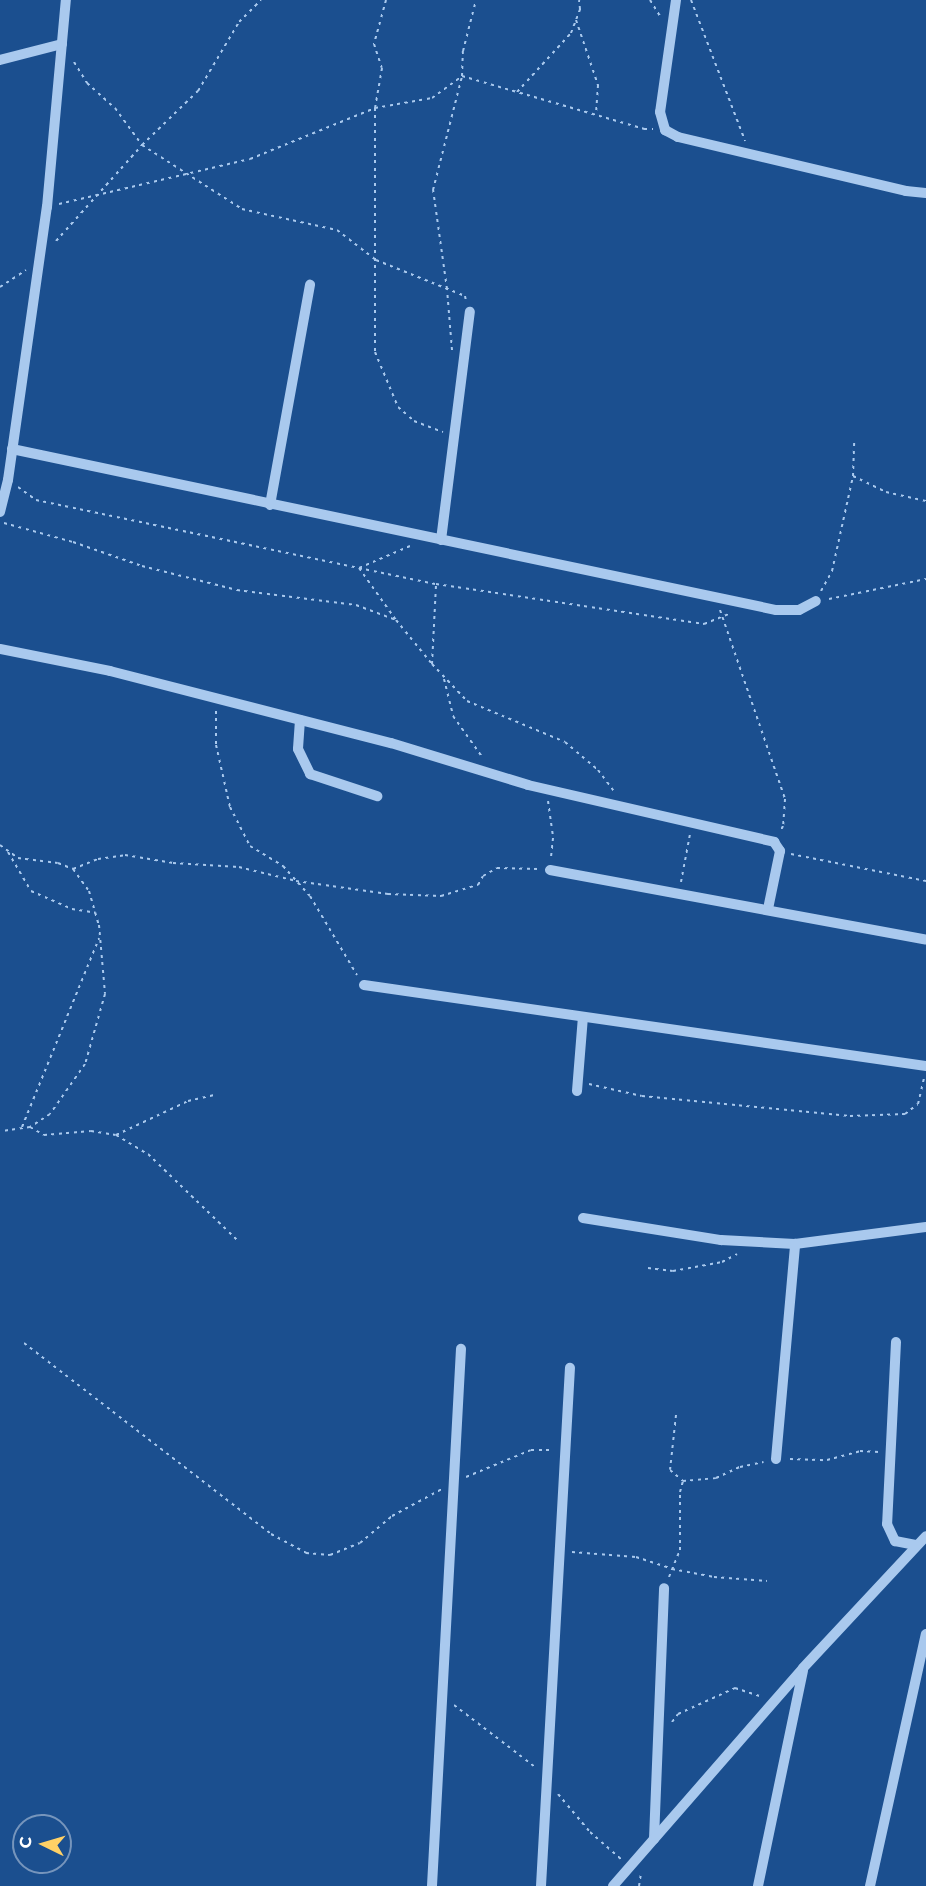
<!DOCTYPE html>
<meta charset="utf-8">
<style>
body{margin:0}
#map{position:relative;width:926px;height:1886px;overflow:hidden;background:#1b4f8f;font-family:Montserrat,sans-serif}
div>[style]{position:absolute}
.path>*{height:2px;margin-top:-1px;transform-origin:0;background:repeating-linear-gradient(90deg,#a9c9ee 0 3px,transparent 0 7.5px)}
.minor>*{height:10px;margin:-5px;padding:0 5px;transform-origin:5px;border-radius:5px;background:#a9c9ee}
span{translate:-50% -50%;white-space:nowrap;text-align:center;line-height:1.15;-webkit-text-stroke:6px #1b4f8f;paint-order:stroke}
.north{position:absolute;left:12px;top:1814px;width:60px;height:60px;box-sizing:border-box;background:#1b4f8f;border:2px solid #7695bc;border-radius:50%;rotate:275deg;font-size:16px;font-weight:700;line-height:24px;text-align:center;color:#fff}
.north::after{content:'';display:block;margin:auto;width:21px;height:27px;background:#ffd166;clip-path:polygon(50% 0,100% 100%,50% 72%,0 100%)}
</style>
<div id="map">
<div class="path">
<div style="left:386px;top:0;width:46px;rotate:105.3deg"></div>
<div style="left:374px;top:44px;width:25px;rotate:72deg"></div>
<div style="left:382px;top:68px;width:41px;rotate:99.9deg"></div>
<div style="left:375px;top:108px;width:244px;rotate:90deg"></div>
<div style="left:375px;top:352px;width:60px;rotate:67.3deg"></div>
<div style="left:398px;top:407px;width:21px;rotate:41deg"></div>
<div style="left:414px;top:421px;width:31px;rotate:21deg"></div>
<div style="left:650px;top:0;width:19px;rotate:58deg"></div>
<div style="left:691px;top:0;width:151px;rotate:69deg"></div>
<div style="left:576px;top:20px;width:69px;rotate:71.3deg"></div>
<div style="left:598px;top:85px;width:30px;rotate:94deg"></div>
<div style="left:74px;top:62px;width:25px;rotate:58deg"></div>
<div style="left:87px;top:83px;width:38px;rotate:42deg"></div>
<div style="left:115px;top:108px;width:46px;rotate:53.9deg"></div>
<div style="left:142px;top:145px;width:119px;rotate:32.6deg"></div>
<div style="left:242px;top:209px;width:97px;rotate:12.5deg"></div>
<div style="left:337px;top:230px;width:49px;rotate:37.6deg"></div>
<div style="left:376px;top:260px;width:96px;rotate:22deg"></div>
<div style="left:465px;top:296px;width:5px;rotate:79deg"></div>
<div style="left:517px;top:92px;width:80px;rotate:-47.5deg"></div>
<div style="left:571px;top:33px;width:26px;rotate:-69deg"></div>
<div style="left:580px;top:9px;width:9px;rotate:-96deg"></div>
<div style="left:59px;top:204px;width:196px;rotate:-13.3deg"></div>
<div style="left:250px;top:159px;width:135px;rotate:-22.2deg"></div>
<div style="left:375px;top:108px;width:58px;rotate:-10deg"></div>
<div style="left:432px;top:98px;width:37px;rotate:-36deg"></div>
<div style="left:462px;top:76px;width:190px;rotate:16.2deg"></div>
<div style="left:644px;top:129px;width:9px"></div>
<div style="left:56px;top:241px;width:129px;rotate:-48.1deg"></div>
<div style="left:142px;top:145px;width:78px;rotate:-44deg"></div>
<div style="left:198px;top:91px;width:80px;rotate:-59.3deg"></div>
<div style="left:239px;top:22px;width:31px;rotate:-45deg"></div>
<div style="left:0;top:287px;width:31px;rotate:-33deg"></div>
<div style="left:452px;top:350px;width:61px;rotate:-94.7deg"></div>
<div style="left:447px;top:289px;width:100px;rotate:-98deg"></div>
<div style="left:433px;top:190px;width:118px;rotate:-75.7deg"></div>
<div style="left:462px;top:76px;width:25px;rotate:-88deg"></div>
<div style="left:463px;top:51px;width:53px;rotate:-75.7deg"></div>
<div style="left:853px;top:476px;width:37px;rotate:26deg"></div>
<div style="left:886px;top:492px;width:41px;rotate:12.7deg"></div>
<div style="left:18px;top:487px;width:22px;rotate:36deg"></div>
<div style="left:36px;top:500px;width:409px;rotate:11.9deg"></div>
<div style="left:436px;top:584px;width:271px;rotate:8.5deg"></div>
<div style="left:704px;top:624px;width:27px;rotate:-22deg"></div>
<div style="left:4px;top:523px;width:72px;rotate:15.4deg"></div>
<div style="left:73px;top:542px;width:73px;rotate:19.2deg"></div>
<div style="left:142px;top:566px;width:98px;rotate:14.2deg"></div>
<div style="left:237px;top:590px;width:120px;rotate:7.2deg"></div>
<div style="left:356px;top:605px;width:43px;rotate:20.6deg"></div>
<div style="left:410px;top:546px;width:56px;rotate:156.7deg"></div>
<div style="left:359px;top:568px;width:64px;rotate:54.6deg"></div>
<div style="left:396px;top:620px;width:57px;rotate:50.7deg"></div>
<div style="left:432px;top:664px;width:51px;rotate:46.6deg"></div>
<div style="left:467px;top:701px;width:106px;rotate:22.7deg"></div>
<div style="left:565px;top:742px;width:43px;rotate:40.3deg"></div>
<div style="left:598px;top:770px;width:26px;rotate:53deg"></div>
<div style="left:821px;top:591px;width:23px;rotate:-61deg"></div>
<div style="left:832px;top:571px;width:97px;rotate:-77.5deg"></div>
<div style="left:853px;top:476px;width:35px;rotate:-88deg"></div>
<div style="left:829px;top:599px;width:99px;rotate:-11.7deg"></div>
<div style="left:720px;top:610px;width:200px;rotate:71deg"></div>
<div style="left:785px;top:799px;width:27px;rotate:94deg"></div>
<div style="left:783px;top:826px;width:7px;rotate:117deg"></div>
<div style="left:432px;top:664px;width:80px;rotate:-87.1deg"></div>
<div style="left:444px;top:679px;width:38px;rotate:76deg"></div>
<div style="left:453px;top:716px;width:52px;rotate:54.5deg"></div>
<div style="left:216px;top:711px;width:34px;rotate:90deg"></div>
<div style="left:216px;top:745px;width:64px;rotate:77.3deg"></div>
<div style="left:230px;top:807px;width:44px;rotate:62.9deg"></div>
<div style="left:250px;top:846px;width:39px;rotate:31deg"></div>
<div style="left:283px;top:866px;width:40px;rotate:48deg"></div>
<div style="left:310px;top:896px;width:92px;rotate:59.3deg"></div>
<div style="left:548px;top:801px;width:37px;rotate:82deg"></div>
<div style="left:553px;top:838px;width:20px;rotate:96deg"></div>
<div style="left:0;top:845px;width:22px;rotate:36deg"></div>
<div style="left:18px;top:858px;width:40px;rotate:7.1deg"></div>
<div style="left:58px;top:863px;width:16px;rotate:22deg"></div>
<div style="left:73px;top:869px;width:27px;rotate:54deg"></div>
<div style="left:89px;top:891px;width:35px;rotate:74deg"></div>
<div style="left:99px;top:925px;width:69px;rotate:85deg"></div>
<div style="left:105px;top:994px;width:73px;rotate:105.9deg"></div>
<div style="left:85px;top:1064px;width:61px;rotate:125deg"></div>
<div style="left:50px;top:1114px;width:24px;rotate:147deg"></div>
<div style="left:30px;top:1127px;width:30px;rotate:172deg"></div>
<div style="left:8px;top:852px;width:45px;rotate:59.5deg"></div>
<div style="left:31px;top:891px;width:45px;rotate:23.7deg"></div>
<div style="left:72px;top:909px;width:24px;rotate:9deg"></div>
<div style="left:791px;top:854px;width:138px;rotate:11.3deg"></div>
<div style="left:73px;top:869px;width:27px;rotate:-22deg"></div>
<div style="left:98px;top:859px;width:27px;rotate:-8deg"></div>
<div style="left:125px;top:855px;width:49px;rotate:9.5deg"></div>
<div style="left:173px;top:863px;width:66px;rotate:3.5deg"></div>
<div style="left:239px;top:867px;width:59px;rotate:13.8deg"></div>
<div style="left:296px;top:881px;width:93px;rotate:8deg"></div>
<div style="left:388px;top:894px;width:53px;rotate:2.2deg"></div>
<div style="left:441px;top:896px;width:39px;rotate:-17deg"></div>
<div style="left:478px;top:885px;width:10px;rotate:-61deg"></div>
<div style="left:483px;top:876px;width:16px;rotate:-30deg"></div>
<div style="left:497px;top:868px;width:41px;rotate:1.4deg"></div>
<div style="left:681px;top:882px;width:49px;rotate:-79.4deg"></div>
<div style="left:589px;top:1084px;width:54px;rotate:12.8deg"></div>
<div style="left:642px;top:1096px;width:209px;rotate:5.5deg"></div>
<div style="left:850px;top:1116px;width:55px;rotate:-2.1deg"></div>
<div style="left:905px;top:1114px;width:16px;rotate:-38deg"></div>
<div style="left:918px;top:1104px;width:26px;rotate:-77deg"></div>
<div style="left:22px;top:1127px;width:204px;rotate:-67.8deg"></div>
<div style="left:30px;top:1127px;width:16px;rotate:30deg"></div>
<div style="left:44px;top:1135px;width:47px;rotate:-4.9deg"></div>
<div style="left:91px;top:1131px;width:25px;rotate:9deg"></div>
<div style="left:116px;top:1135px;width:37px;rotate:31deg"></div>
<div style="left:148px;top:1154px;width:125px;rotate:44deg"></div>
<div style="left:116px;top:1135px;width:80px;rotate:-25.3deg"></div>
<div style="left:188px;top:1101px;width:28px;rotate:-13deg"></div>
<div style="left:648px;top:1268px;width:25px;rotate:7deg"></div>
<div style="left:673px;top:1271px;width:50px;rotate:-10.4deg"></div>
<div style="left:722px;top:1262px;width:17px;rotate:-28deg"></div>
<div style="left:24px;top:1343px;width:312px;rotate:37.7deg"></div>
<div style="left:271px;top:1534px;width:40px;rotate:28deg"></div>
<div style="left:306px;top:1553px;width:24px;rotate:5deg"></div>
<div style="left:330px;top:1555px;width:32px;rotate:-22deg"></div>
<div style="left:360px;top:1543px;width:42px;rotate:-40.2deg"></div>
<div style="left:392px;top:1516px;width:57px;rotate:-28.4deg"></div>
<div style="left:676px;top:1415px;width:55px;rotate:96.2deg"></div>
<div style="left:670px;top:1470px;width:17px;rotate:40deg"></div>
<div style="left:683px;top:1481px;width:33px;rotate:-5deg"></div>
<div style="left:716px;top:1478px;width:26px;rotate:-25deg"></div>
<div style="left:740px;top:1467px;width:24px;rotate:-12deg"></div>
<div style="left:790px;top:1459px;width:37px;rotate:2deg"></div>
<div style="left:827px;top:1460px;width:34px;rotate:-15deg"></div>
<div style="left:860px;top:1451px;width:19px;rotate:3deg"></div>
<div style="left:466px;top:1477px;width:70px;rotate:-22.6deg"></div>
<div style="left:531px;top:1450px;width:23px"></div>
<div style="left:572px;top:1552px;width:64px;rotate:4.5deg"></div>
<div style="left:636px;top:1557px;width:38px;rotate:18deg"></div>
<div style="left:672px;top:1569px;width:43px;rotate:10.8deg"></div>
<div style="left:714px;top:1577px;width:53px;rotate:4.3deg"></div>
<div style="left:669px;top:1577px;width:29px;rotate:-68deg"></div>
<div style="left:680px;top:1550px;width:58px;rotate:-90deg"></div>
<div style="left:680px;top:1492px;width:11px;rotate:-75deg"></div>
<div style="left:454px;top:1705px;width:102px;rotate:37.4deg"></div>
<div style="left:672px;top:1722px;width:10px;rotate:-53deg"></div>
<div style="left:678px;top:1714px;width:63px;rotate:-24.5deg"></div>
<div style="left:735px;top:1688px;width:29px;rotate:18deg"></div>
<div style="left:558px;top:1794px;width:50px;rotate:49.9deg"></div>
<div style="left:590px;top:1832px;width:41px;rotate:41.1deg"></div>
<div style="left:639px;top:1886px;width:12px;rotate:-81deg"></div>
</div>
<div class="minor">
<div style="left:676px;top:0;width:113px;rotate:98.1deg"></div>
<div style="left:660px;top:112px;width:19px;rotate:74deg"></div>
<div style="left:665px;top:130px;width:15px;rotate:28deg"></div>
<div style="left:678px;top:137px;width:234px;rotate:13.3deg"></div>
<div style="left:906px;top:191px;width:20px;rotate:6deg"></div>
<div style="left:0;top:60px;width:64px;rotate:-14.5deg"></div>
<div style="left:12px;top:449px;width:781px;rotate:11.9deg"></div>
<div style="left:776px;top:610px;width:23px"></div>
<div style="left:799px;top:610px;width:19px;rotate:-28deg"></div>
<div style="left:270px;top:505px;width:224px;rotate:-79.7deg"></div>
<div style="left:0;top:512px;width:33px;rotate:-76deg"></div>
<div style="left:8px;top:480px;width:276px;rotate:-81.9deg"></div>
<div style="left:47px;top:207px;width:208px;rotate:-84.8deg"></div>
<div style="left:441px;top:540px;width:230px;rotate:-82.8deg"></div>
<div style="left:0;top:649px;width:112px;rotate:11.3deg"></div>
<div style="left:110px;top:671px;width:290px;rotate:14.4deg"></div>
<div style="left:391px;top:743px;width:143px;rotate:17deg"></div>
<div style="left:528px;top:785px;width:253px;rotate:13deg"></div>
<div style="left:774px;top:842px;width:11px;rotate:56deg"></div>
<div style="left:780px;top:851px;width:59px;rotate:101.7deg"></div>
<div style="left:300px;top:720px;width:29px;rotate:94deg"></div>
<div style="left:298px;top:749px;width:28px;rotate:64deg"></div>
<div style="left:310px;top:774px;width:71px;rotate:18.2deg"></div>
<div style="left:550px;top:870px;width:382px;rotate:10.5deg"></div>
<div style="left:364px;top:985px;width:568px;rotate:8.2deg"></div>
<div style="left:577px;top:1091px;width:74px;rotate:-85.4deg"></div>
<div style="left:583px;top:1218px;width:140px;rotate:9.1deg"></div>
<div style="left:721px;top:1240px;width:74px;rotate:3.1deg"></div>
<div style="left:795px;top:1244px;width:132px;rotate:-7.4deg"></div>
<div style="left:896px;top:1342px;width:182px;rotate:92.8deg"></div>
<div style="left:887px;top:1524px;width:19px;rotate:65deg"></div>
<div style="left:895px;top:1541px;width:21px;rotate:11deg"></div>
<div style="left:776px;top:1459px;width:216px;rotate:-84.9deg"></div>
<div style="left:654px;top:1839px;width:251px;rotate:-87.7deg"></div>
<div style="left:432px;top:1886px;width:538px;rotate:-86.91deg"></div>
<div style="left:541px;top:1886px;width:519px;rotate:-86.8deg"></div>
<div style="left:613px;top:1886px;width:289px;rotate:-48.9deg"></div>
<div style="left:803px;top:1668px;width:180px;rotate:-47deg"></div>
<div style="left:758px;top:1886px;width:220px;rotate:-78.2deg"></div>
<div style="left:870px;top:1886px;width:258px;rotate:-77.5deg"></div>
</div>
<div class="north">С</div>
</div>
